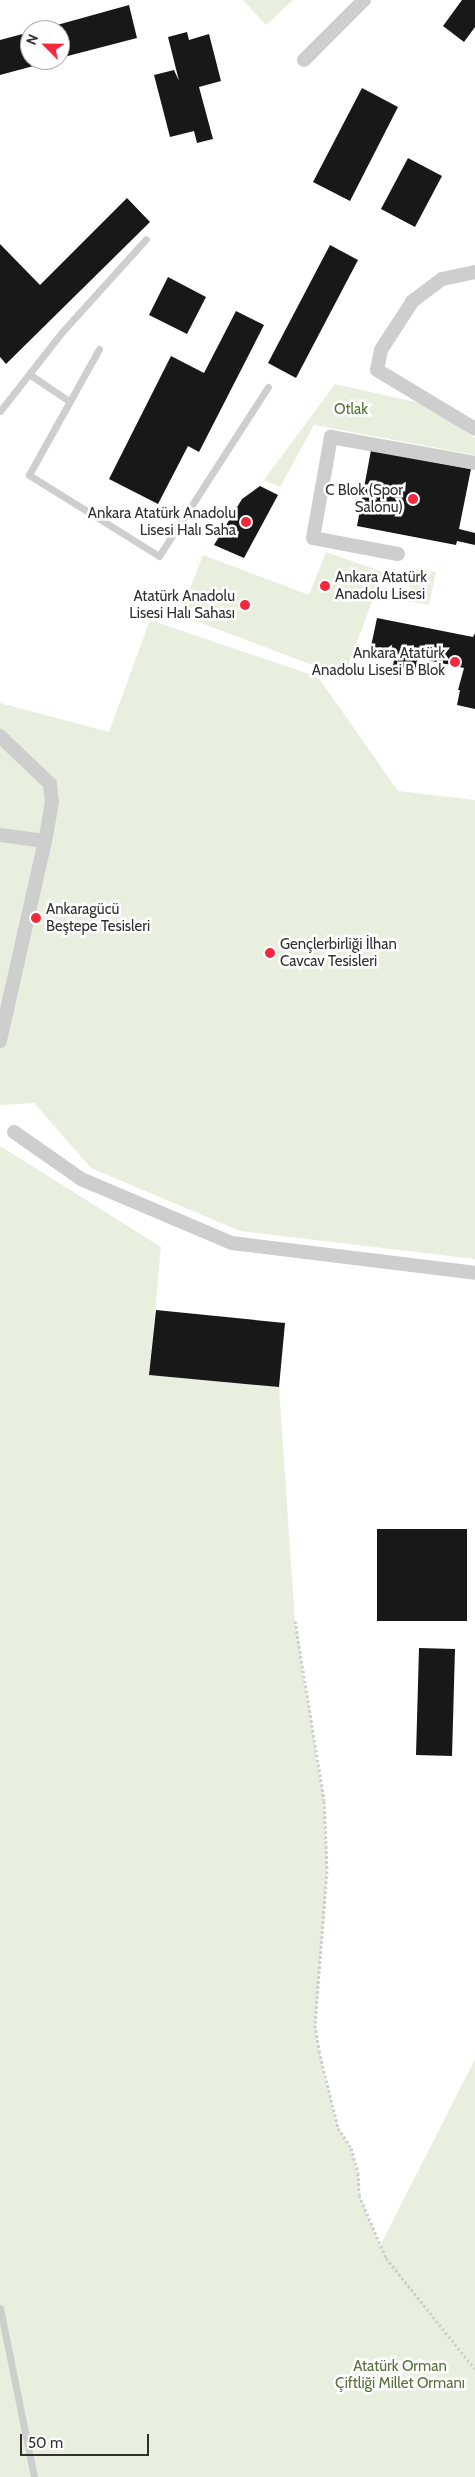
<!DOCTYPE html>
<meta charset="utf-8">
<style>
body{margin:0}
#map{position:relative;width:475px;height:2477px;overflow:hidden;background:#fff;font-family:Cabin,sans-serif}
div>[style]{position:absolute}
.green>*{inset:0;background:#e8efde}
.building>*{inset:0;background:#181818}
.path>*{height:3px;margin-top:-1.5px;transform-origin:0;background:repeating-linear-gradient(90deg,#cecece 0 2.5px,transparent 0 5px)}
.lane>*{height:7px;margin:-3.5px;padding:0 3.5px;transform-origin:3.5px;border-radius:3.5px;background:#cecece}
.street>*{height:14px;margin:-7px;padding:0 7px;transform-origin:7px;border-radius:7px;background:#cecece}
.dots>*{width:14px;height:14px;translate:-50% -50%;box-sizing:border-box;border:2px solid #fff;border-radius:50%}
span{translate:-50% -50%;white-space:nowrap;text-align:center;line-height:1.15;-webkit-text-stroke:5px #fff;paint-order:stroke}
.park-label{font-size:15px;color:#55723a}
.poi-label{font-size:15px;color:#313131}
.right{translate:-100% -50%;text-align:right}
.left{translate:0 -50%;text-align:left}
.north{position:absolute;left:20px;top:20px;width:50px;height:50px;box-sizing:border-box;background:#fff;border:1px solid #adadad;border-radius:50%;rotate:293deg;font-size:14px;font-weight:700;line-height:20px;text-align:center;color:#313131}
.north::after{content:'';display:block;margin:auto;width:18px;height:22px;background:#f4273c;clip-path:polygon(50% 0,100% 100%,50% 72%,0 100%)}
.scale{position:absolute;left:20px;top:2434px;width:129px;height:22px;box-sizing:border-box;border:2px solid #313131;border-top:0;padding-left:6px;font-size:15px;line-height:18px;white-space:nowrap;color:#313131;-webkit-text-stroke:4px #fff;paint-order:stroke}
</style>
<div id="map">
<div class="green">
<div style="clip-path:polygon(243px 0,293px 0,266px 25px)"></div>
<div style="clip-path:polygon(335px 384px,424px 404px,475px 438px,475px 455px,314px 425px,280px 487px,264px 480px)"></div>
<div style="clip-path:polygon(326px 552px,383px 572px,344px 677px,180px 615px,203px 555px,309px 595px)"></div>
<div style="clip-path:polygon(414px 568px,436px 572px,429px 605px,407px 601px)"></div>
<div style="clip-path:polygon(150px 620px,318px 677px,398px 791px,475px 800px,475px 1259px,240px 1231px,91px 1168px,34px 1103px,0 1105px,0 703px,109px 732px)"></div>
<div style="clip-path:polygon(0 1146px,161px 1247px,149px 1375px,279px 1387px,295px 1621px,324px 1801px,327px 1871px,315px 2025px,319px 2051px,338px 2128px,351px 2148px,358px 2173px,359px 2195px,380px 2246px,475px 2059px,475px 2477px,0 2477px)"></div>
</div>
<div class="building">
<div style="clip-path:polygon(462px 0,475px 0,475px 27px,464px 42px,443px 26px)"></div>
<div style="clip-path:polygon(129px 5px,137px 38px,60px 58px,60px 30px,39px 30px)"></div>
<div style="clip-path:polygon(30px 32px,30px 60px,52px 61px,0 75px,0 40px)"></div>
<div style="clip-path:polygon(187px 32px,189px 40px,209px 34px,221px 81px,199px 87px,213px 139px,197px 143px,194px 131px,170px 137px,154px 75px,174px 70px,179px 81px,168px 37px)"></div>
<div style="clip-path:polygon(362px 88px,398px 107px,350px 201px,313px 182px)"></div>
<div style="clip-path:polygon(408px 158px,442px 176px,415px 227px,381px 209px)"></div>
<div style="clip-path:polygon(127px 198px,150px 222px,6px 364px,0 357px,0 244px,40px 285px)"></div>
<div style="clip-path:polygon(330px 245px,358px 260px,296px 378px,268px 363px)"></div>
<div style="clip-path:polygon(168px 277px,206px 297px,187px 334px,149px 315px)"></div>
<div style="clip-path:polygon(236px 311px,264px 325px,199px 452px,188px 446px,158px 504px,109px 479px,171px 356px,204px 373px)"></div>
<div style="clip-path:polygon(371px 450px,471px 469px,459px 529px,475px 533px,475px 545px,457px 541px,456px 545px,357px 526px)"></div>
<div style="clip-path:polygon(260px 486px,278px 495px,244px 558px,214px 545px,242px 499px)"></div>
<div style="clip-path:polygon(377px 618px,473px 637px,475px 633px,475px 709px,457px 705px,460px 690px,458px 690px,464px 668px,418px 658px,415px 670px,393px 665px,395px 656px,370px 651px)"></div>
<div style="clip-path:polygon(156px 1310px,285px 1323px,279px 1387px,149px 1375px)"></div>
<div style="clip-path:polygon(377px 1529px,467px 1529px,467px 1621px,377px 1621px)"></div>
<div style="clip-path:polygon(419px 1648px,455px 1649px,452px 1756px,416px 1755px)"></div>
</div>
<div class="path">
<div style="left:295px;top:1621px;width:182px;rotate:80.8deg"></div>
<div style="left:324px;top:1801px;width:70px;rotate:87.5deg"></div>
<div style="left:327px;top:1871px;width:154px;rotate:94.5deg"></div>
<div style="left:315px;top:2025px;width:26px;rotate:81deg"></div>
<div style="left:319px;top:2051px;width:79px;rotate:76.1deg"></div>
<div style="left:338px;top:2128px;width:24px;rotate:57deg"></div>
<div style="left:351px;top:2148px;width:26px;rotate:74deg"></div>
<div style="left:358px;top:2173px;width:22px;rotate:87deg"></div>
<div style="left:359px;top:2195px;width:69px;rotate:66.8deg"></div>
<div style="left:386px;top:2258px;width:142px;rotate:51.3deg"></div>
</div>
<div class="lane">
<div style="left:99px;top:349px;width:144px;rotate:119.1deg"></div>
<div style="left:29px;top:475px;width:153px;rotate:31.9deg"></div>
<div style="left:159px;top:556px;width:201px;rotate:-57.2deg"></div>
<div style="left:29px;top:374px;width:48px;rotate:34deg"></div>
<div style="left:0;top:411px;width:100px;rotate:-51.9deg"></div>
<div style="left:62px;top:332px;width:125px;rotate:-47.9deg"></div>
<div style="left:0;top:2308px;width:172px;rotate:78.6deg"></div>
</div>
<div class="street">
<div style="left:304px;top:60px;width:85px;rotate:-45deg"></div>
<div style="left:475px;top:272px;width:34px;rotate:168deg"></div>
<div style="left:442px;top:279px;width:38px;rotate:143deg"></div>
<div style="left:412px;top:302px;width:57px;rotate:122.9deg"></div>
<div style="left:381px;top:350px;width:20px;rotate:101deg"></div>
<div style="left:377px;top:370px;width:114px;rotate:31deg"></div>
<div style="left:398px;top:554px;width:86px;rotate:-169.3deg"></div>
<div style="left:313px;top:538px;width:103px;rotate:-79.9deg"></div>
<div style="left:331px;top:437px;width:146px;rotate:10.2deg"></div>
<div style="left:0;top:736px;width:69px;rotate:43.8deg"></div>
<div style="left:50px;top:784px;width:18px;rotate:84deg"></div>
<div style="left:52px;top:802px;width:40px;rotate:100deg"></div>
<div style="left:0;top:835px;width:45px;rotate:7.6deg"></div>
<div style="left:45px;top:841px;width:205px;rotate:102.7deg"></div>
<div style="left:14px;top:1132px;width:82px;rotate:35deg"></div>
<div style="left:81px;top:1179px;width:164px;rotate:23deg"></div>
<div style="left:232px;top:1243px;width:245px;rotate:7deg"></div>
</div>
<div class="dots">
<div style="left:413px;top:499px;background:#f4273c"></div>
<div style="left:246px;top:522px;background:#f4273c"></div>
<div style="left:325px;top:586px;background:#f4273c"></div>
<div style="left:245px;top:605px;background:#f4273c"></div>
<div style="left:455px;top:662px;background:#f4273c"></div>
<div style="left:36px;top:918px;background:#f4273c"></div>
<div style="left:270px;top:953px;background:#f4273c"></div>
</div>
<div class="park-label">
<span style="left:351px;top:410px">Otlak</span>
<span style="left:400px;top:2375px">Atatürk Orman<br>Çiftliği Millet Ormanı</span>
</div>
<div class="poi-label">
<span class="right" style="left:403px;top:499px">C Blok (Spor<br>Salonu)</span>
<span class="right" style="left:236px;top:522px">Ankara Atatürk Anadolu<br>Lisesi Halı Saha</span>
<span class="left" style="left:335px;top:586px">Ankara Atatürk<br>Anadolu Lisesi</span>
<span class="right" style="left:235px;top:605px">Atatürk Anadolu<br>Lisesi Halı Sahası</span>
<span class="right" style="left:445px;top:662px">Ankara Atatürk<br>Anadolu Lisesi B Blok</span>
<span class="left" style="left:46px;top:918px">Ankaragücü<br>Beştepe Tesisleri</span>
<span class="left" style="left:280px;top:953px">Gençlerbirliği İlhan<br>Cavcav Tesisleri</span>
</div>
<div class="north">N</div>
<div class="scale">50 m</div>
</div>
